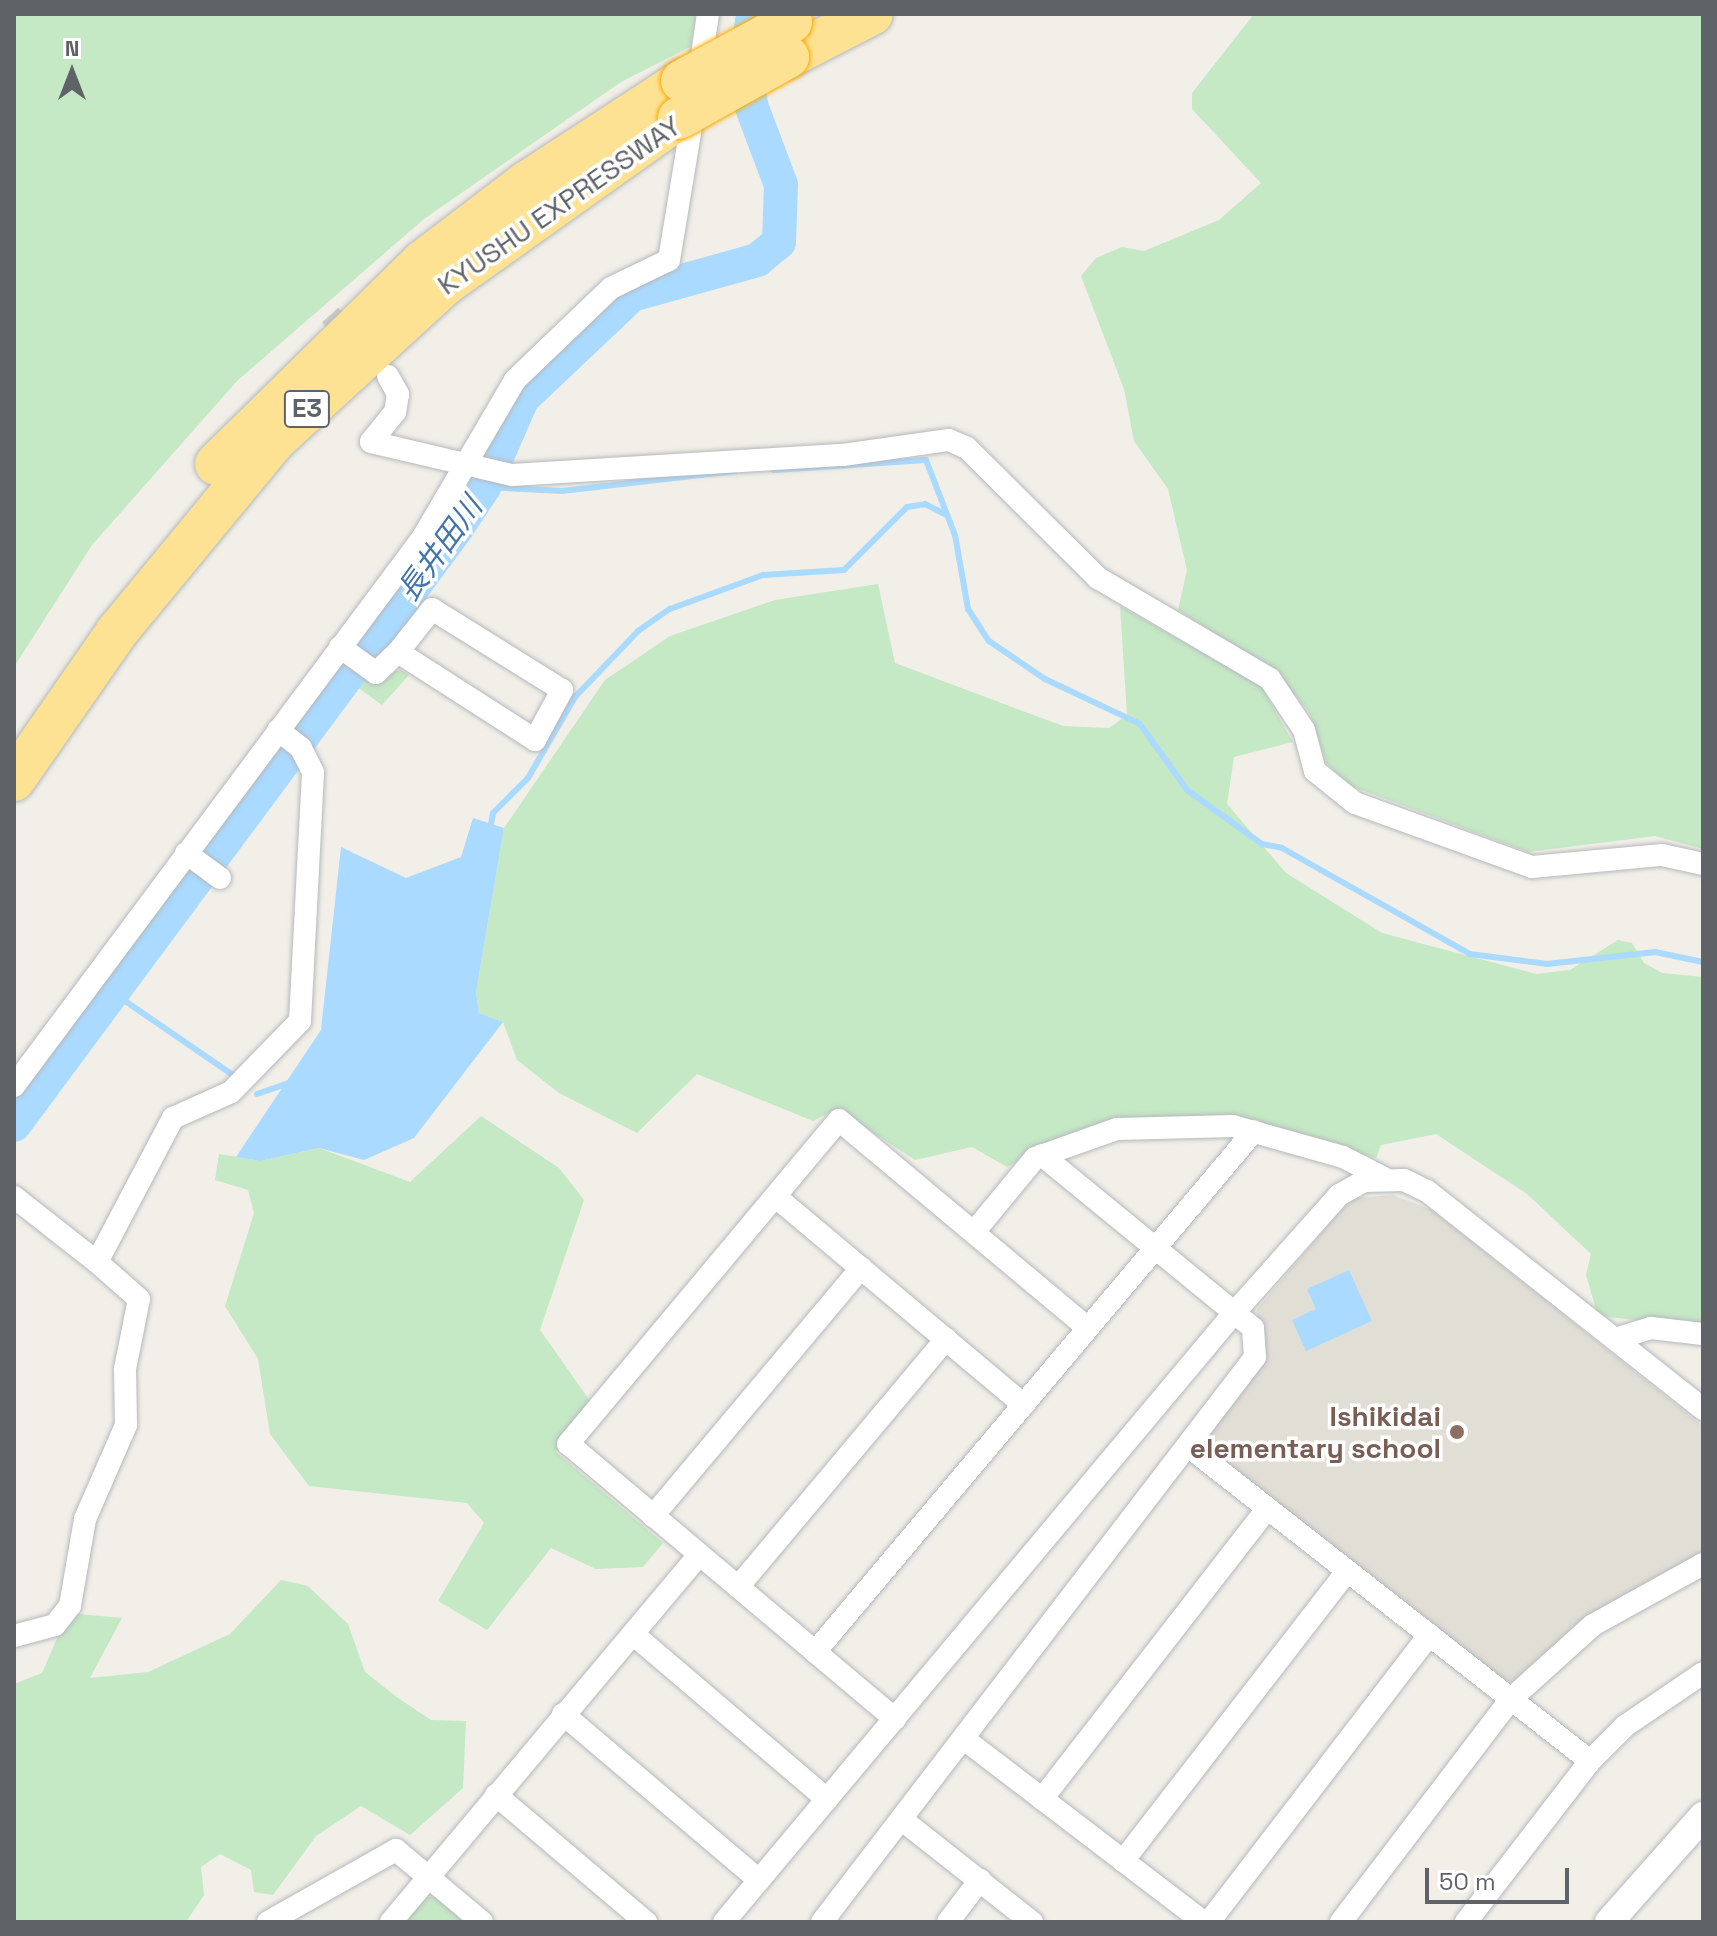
<!DOCTYPE html>
<meta charset="utf-8">
<style>
body{margin:0}
#map{position:relative;width:1717px;height:1936px;overflow:hidden;background:#f1efe8;font-family:"Space Grotesk","Noto Sans JP",sans-serif}
div>[style]{position:absolute}
.education>*{inset:0;background:#e1ded6}
.green>*{inset:0;background:#c5e8c5}
.water>*{inset:0;background:#aadaff}
.stream>*{height:6px;margin:-3px;padding:0 3px;transform-origin:3px;border-radius:3px;background:#aadaff}
.river>*{height:34px;margin:-17px;padding:0 17px;transform-origin:17px;border-radius:17px;background:#aadaff}
.minor-tunnel>*{height:22px;margin-top:-11px;transform-origin:0;background:repeating-linear-gradient(90deg,#ccccc8 0 22px,transparent 0 33px)}
.roads{filter:drop-shadow(0 0 2px #b5b8bc) drop-shadow(0 0 2px #b5b8bc)}
.minor>*{height:22px;margin:-11px;padding:0 11px;transform-origin:11px;border-radius:11px;background:#fff}
.tertiary>*{height:28px;margin:-14px;padding:0 14px;transform-origin:14px;border-radius:14px;background:#fff}
.motorway>*{height:42px;margin:-21px;padding:0 21px;transform-origin:21px;border-radius:21px;background:#fde293}
.bridges{filter:drop-shadow(0 0 2px #f9ab00) drop-shadow(0 0 2px #f9ab00)}
.motorway-bridge>*{height:42px;margin:-21px;padding:0 21px;transform-origin:21px;border-radius:21px;background:#fde293}
.dots>*{width:22px;height:22px;translate:-50% -50%;box-sizing:border-box;border:4px solid #fff;border-radius:50%}
span{translate:-50% -50%;white-space:nowrap;text-align:center;line-height:1.15;-webkit-text-stroke:7px #fff;paint-order:stroke}
.shield-label span{padding:2px 6px;background:#fff;border:2px solid;border-radius:6px;-webkit-text-stroke-width:0}
.shield-label{font-size:26px;color:#5f6368;font-weight:700}
.street-label{font-size:28px;color:#5f6368}
.education-label{font-size:28px;color:#785e54;font-weight:700}
.right{translate:-100% -50%;text-align:right}
.water-label{font-size:30px;color:#4174aa;font-style:italic}
.frame{position:absolute;inset:0;border:16px solid #5f6368;pointer-events:none}
.north{position:absolute;left:32px;top:32px;width:80px;height:80px;-webkit-text-stroke:6px #fff;paint-order:stroke;rotate:0deg;font-size:22px;font-weight:700;line-height:32px;text-align:center;color:#5f6368}
.north::after{content:'';display:block;margin:auto;width:28px;height:36px;background:#5f6368;clip-path:polygon(50% 0,100% 100%,50% 72%,0 100%)}
.scale{position:absolute;left:1425px;top:1868px;width:144px;height:36px;box-sizing:border-box;border:4px solid #5f6368;border-top:0;padding-left:10px;font-size:24px;line-height:28px;white-space:nowrap;color:#5f6368;-webkit-text-stroke:6px #fff;paint-order:stroke}
</style>
<div id="map">
<div class="education">
<div style="clip-path:polygon(1393px 1195px,1432px 1210px,1703px 1426px,1703px 1555px,1611px 1602px,1518px 1681px,1505px 1681px,1205px 1450px,1205px 1438px,1262px 1365px,1257px 1309px,1342px 1209px,1356px 1198px)"></div>
</div>
<div class="green">
<div style="clip-path:polygon(14px 14px,696px 14px,690px 47px,621px 82px,424px 219px,237px 381px,92px 545px,14px 667px)"></div>
<div style="clip-path:polygon(1254px 14px,1703px 14px,1703px 849px,1655px 836px,1528px 852px,1348px 785px,1326px 762px,1310px 714px,1278px 673px,1178px 610px,1187px 570px,1168px 489px,1134px 441px,1124px 389px,1081px 276px,1096px 258px,1122px 247px,1144px 251px,1219px 220px,1261px 183px,1192px 109px,1192px 93px)"></div>
<div style="clip-path:polygon(878px 584px,895px 663px,1063px 726px,1109px 728px,1127px 715px,1120px 606px,1261px 686px,1293px 742px,1234px 757px,1227px 804px,1286px 873px,1382px 933px,1536px 974px,1570px 970px,1618px 940px,1632px 943px,1644px 963px,1662px 973px,1703px 977px,1703px 1327px,1598px 1316px,1586px 1275px,1591px 1254px,1527px 1194px,1436px 1134px,1381px 1145px,1376px 1158px,1287px 1133px,1205px 1123px,1048px 1144px,1007px 1167px,972px 1147px,915px 1160px,837px 1109px,813px 1121px,697px 1074px,637px 1133px,559px 1093px,517px 1060px,503px 1022px,479px 1013px,476px 992px,504px 828px,605px 680px,670px 636px,775px 600px)"></div>
<div style="clip-path:polygon(401px 670px,409px 675px,382px 705px,357px 687px,362px 678px)"></div>
<div style="clip-path:polygon(481px 1116px,559px 1168px,584px 1200px,540px 1330px,593px 1405px,556px 1452px,663px 1543px,643px 1567px,596px 1569px,551px 1548px,487px 1630px,438px 1601px,484px 1523px,467px 1503px,309px 1486px,270px 1434px,258px 1359px,225px 1306px,254px 1213px,248px 1190px,215px 1180px,219px 1154px,260px 1161px,319px 1148px,410px 1182px)"></div>
<div style="clip-path:polygon(281px 1580px,308px 1586px,348px 1624px,365px 1672px,398px 1698px,431px 1720px,466px 1721px,463px 1788px,410px 1835px,361px 1806px,316px 1836px,273px 1895px,254px 1892px,251px 1870px,220px 1854px,201px 1867px,204px 1895px,186px 1922px,14px 1922px,14px 1684px,42px 1673px,68px 1613px,122px 1618px,90px 1678px,148px 1672px,230px 1634px)"></div>
<div style="clip-path:polygon(427px 1897px,438px 1897px,468px 1922px,405px 1922px)"></div>
</div>
<div class="water">
<div style="clip-path:polygon(473px 818px,504px 828px,476px 992px,479px 1013px,503px 1022px,414px 1138px,364px 1160px,319px 1148px,260px 1161px,236px 1157px,321px 1030px,341px 847px,406px 878px,461px 857px)"></div>
<div style="clip-path:polygon(1349px 1270px,1372px 1321px,1306px 1351px,1292px 1320px,1316px 1309px,1307px 1289px)"></div>
</div>
<div class="stream">
<div style="left:774px;top:470px;width:152px;rotate:-3.8deg"></div>
<div style="left:926px;top:460px;width:80px;rotate:68.9deg"></div>
<div style="left:955px;top:535px;width:75px;rotate:80deg"></div>
<div style="left:968px;top:609px;width:38px;rotate:57deg"></div>
<div style="left:989px;top:641px;width:68px;rotate:34.2deg"></div>
<div style="left:1045px;top:679px;width:105px;rotate:25.3deg"></div>
<div style="left:1140px;top:724px;width:81px;rotate:54.5deg"></div>
<div style="left:1187px;top:790px;width:92px;rotate:35.8deg"></div>
<div style="left:1262px;top:844px;width:20px;rotate:11deg"></div>
<div style="left:1282px;top:848px;width:216px;rotate:29.4deg"></div>
<div style="left:1470px;top:954px;width:78px;rotate:7.4deg"></div>
<div style="left:1547px;top:964px;width:109px;rotate:-6.3deg"></div>
<div style="left:1655px;top:952px;width:49px;rotate:11.8deg"></div>
<div style="left:484px;top:487px;width:78px;rotate:2.9deg"></div>
<div style="left:562px;top:491px;width:174px;rotate:-6.6deg"></div>
<div style="left:490px;top:829px;width:16px;rotate:-79deg"></div>
<div style="left:493px;top:813px;width:49px;rotate:-45deg"></div>
<div style="left:528px;top:778px;width:94px;rotate:-59.9deg"></div>
<div style="left:575px;top:697px;width:91px;rotate:-46.3deg"></div>
<div style="left:638px;top:631px;width:39px;rotate:-35deg"></div>
<div style="left:670px;top:609px;width:99px;rotate:-20.1deg"></div>
<div style="left:763px;top:575px;width:81px;rotate:-3.5deg"></div>
<div style="left:844px;top:570px;width:89px;rotate:-45deg"></div>
<div style="left:907px;top:507px;width:18px;rotate:-9deg"></div>
<div style="left:925px;top:504px;width:22px;rotate:27deg"></div>
<div style="left:112px;top:992px;width:148px;rotate:34.5deg"></div>
<div style="left:257px;top:1094px;width:37px;rotate:-19deg"></div>
</div>
<div class="river">
<div style="left:14px;top:1125px;width:743px;rotate:-53.42deg"></div>
<div style="left:457px;top:528px;width:49px;rotate:-56.6deg"></div>
<div style="left:484px;top:487px;width:96px;rotate:-66.6deg"></div>
<div style="left:522px;top:399px;width:151px;rotate:-43.4deg"></div>
<div style="left:632px;top:295px;width:130px;rotate:-15.6deg"></div>
<div style="left:757px;top:260px;width:28px;rotate:-39deg"></div>
<div style="left:779px;top:242px;width:57px;rotate:-88deg"></div>
<div style="left:781px;top:185px;width:85px;rotate:-110.6deg"></div>
<div style="left:751px;top:105px;width:42px;rotate:-96.8deg"></div>
<div style="left:746px;top:63px;width:49px;rotate:-81.9deg"></div>
</div>
<div class="minor-tunnel">
<div style="left:330px;top:315px;width:35px;rotate:47deg"></div>
</div>
<div class="roads">
<div class="minor">
<div style="left:699px;top:75px;width:62px;rotate:-81.6deg"></div>
<div style="left:388px;top:376px;width:21px;rotate:61deg"></div>
<div style="left:398px;top:394px;width:18px;rotate:99deg"></div>
<div style="left:395px;top:412px;width:38px;rotate:129deg"></div>
<div style="left:371px;top:442px;width:145px;rotate:13.2deg"></div>
<div style="left:512px;top:475px;width:332px;rotate:-3.5deg"></div>
<div style="left:843px;top:455px;width:107px;rotate:-8.1deg"></div>
<div style="left:949px;top:440px;width:20px;rotate:24deg"></div>
<div style="left:967px;top:448px;width:185px;rotate:44.8deg"></div>
<div style="left:1098px;top:578px;width:199px;rotate:30.4deg"></div>
<div style="left:1270px;top:679px;width:61px;rotate:56.3deg"></div>
<div style="left:1304px;top:730px;width:42px;rotate:75deg"></div>
<div style="left:1315px;top:771px;width:51px;rotate:38.7deg"></div>
<div style="left:1355px;top:803px;width:188px;rotate:19.9deg"></div>
<div style="left:1532px;top:867px;width:131px;rotate:-5.3deg"></div>
<div style="left:1662px;top:855px;width:42px;rotate:12.4deg"></div>
<div style="left:340px;top:647px;width:44px;rotate:35.8deg"></div>
<div style="left:376px;top:673px;width:30px;rotate:-44deg"></div>
<div style="left:398px;top:652px;width:163px;rotate:32.7deg"></div>
<div style="left:535px;top:740px;width:57px;rotate:-61.6deg"></div>
<div style="left:562px;top:690px;width:153px;rotate:-148.1deg"></div>
<div style="left:432px;top:609px;width:55px;rotate:128.3deg"></div>
<div style="left:186px;top:853px;width:42px;rotate:36.3deg"></div>
<div style="left:14px;top:1086px;width:685px;rotate:-53.31deg"></div>
<div style="left:423px;top:537px;width:182px;rotate:-59.6deg"></div>
<div style="left:515px;top:380px;width:133px;rotate:-43.8deg"></div>
<div style="left:611px;top:288px;width:64px;rotate:-25.8deg"></div>
<div style="left:669px;top:260px;width:153px;rotate:-80.6deg"></div>
<div style="left:14px;top:1197px;width:105px;rotate:38.1deg"></div>
<div style="left:776px;top:1197px;width:322px;rotate:40deg"></div>
<div style="left:974px;top:1232px;width:96px;rotate:-50.5deg"></div>
<div style="left:1035px;top:1158px;width:87px;rotate:-19.5deg"></div>
<div style="left:1117px;top:1129px;width:116px;rotate:-1.5deg"></div>
<div style="left:1233px;top:1126px;width:114px;rotate:15.7deg"></div>
<div style="left:1343px;top:1157px;width:46px;rotate:27.1deg"></div>
<div style="left:1615px;top:1339px;width:38px;rotate:-17deg"></div>
<div style="left:1651px;top:1328px;width:52px;rotate:6.6deg"></div>
<div style="left:1188px;top:1446px;width:511px;rotate:38.08deg"></div>
<div style="left:653px;top:1516px;width:324px;rotate:-50deg"></div>
<div style="left:738px;top:1587px;width:324px;rotate:-50deg"></div>
<div style="left:633px;top:1634px;width:255px;rotate:40.4deg"></div>
<div style="left:14px;top:1636px;width:42px;rotate:-15deg"></div>
<div style="left:55px;top:1625px;width:24px;rotate:-52deg"></div>
<div style="left:70px;top:1606px;width:88px;rotate:-80.2deg"></div>
<div style="left:85px;top:1519px;width:103px;rotate:-66.4deg"></div>
<div style="left:126px;top:1425px;width:56px;rotate:-91deg"></div>
<div style="left:125px;top:1369px;width:71px;rotate:-78.7deg"></div>
<div style="left:139px;top:1299px;width:56px;rotate:-138.6deg"></div>
<div style="left:97px;top:1262px;width:163px;rotate:-62.2deg"></div>
<div style="left:173px;top:1118px;width:64px;rotate:-24.1deg"></div>
<div style="left:231px;top:1092px;width:99px;rotate:-45.8deg"></div>
<div style="left:300px;top:1021px;width:249px;rotate:-87deg"></div>
<div style="left:313px;top:772px;width:27px;rotate:-117deg"></div>
<div style="left:301px;top:748px;width:29px;rotate:-142deg"></div>
<div style="left:815px;top:1652px;width:681px;rotate:-49.88deg"></div>
<div style="left:563px;top:1714px;width:257px;rotate:40.3deg"></div>
<div style="left:895px;top:1719px;width:427px;rotate:-139.9deg"></div>
<div style="left:568px;top:1444px;width:422px;rotate:-50.1deg"></div>
<div style="left:839px;top:1120px;width:324px;rotate:39.9deg"></div>
<div style="left:964px;top:1739px;width:301px;rotate:37.4deg"></div>
<div style="left:496px;top:1795px;width:197px;rotate:40.3deg"></div>
<div style="left:1042px;top:1799px;width:367px;rotate:-52.2deg"></div>
<div style="left:901px;top:1819px;width:167px;rotate:38.2deg"></div>
<div style="left:1123px;top:1861px;width:366px;rotate:-52.3deg"></div>
<div style="left:268px;top:1922px;width:147px;rotate:-29.4deg"></div>
<div style="left:396px;top:1850px;width:112px;rotate:39.9deg"></div>
<div style="left:391px;top:1922px;width:479px;rotate:-50deg"></div>
<div style="left:724px;top:1922px;width:794px;rotate:-50.06deg"></div>
<div style="left:1234px;top:1313px;width:158px;rotate:-48.3deg"></div>
<div style="left:1339px;top:1195px;width:29px;rotate:-29deg"></div>
<div style="left:1364px;top:1181px;width:40px;rotate:-1.4deg"></div>
<div style="left:1404px;top:1180px;width:25px;rotate:26deg"></div>
<div style="left:1427px;top:1191px;width:352px;rotate:38.3deg"></div>
<div style="left:822px;top:1922px;width:712px;rotate:-52.53deg"></div>
<div style="left:1255px;top:1357px;width:29px;rotate:-94deg"></div>
<div style="left:1253px;top:1328px;width:273px;rotate:-140.7deg"></div>
<div style="left:948px;top:1922px;width:53px;rotate:-52.7deg"></div>
<div style="left:1209px;top:1922px;width:362px;rotate:-52.5deg"></div>
<div style="left:1341px;top:1922px;width:280px;rotate:-52.7deg"></div>
<div style="left:1511px;top:1699px;width:110px;rotate:-42.1deg"></div>
<div style="left:1593px;top:1625px;width:126px;rotate:-29deg"></div>
<div style="left:1466px;top:1922px;width:203px;rotate:-52.4deg"></div>
<div style="left:1590px;top:1761px;width:49px;rotate:-45deg"></div>
<div style="left:1625px;top:1726px;width:94px;rotate:-34.2deg"></div>
</div>
<div class="tertiary">
<div style="left:1609px;top:1922px;width:142px;rotate:-48.4deg"></div>
</div>
<div class="motorway">
<div style="left:788px;top:57px;width:94px;rotate:-27.1deg"></div>
<div style="left:216px;top:464px;width:289px;rotate:-44.4deg"></div>
<div style="left:422px;top:262px;width:132px;rotate:-37.3deg"></div>
<div style="left:527px;top:182px;width:185px;rotate:-33.1deg"></div>
<div style="left:14px;top:780px;width:179px;rotate:-55.2deg"></div>
<div style="left:116px;top:633px;width:249px;rotate:-50.5deg"></div>
<div style="left:274px;top:441px;width:231px;rotate:-42.5deg"></div>
<div style="left:444px;top:285px;width:288px;rotate:-35.4deg"></div>
</div>
</div>
<div class="bridges">
<div class="motorway-bridge">
<div style="left:682px;top:81px;width:124px;rotate:-28.4deg"></div>
<div style="left:679px;top:118px;width:125px;rotate:-29.2deg"></div>
</div>
</div>
<div class="dots">
<div style="left:1457px;top:1432px;background:#8d6e63"></div>
</div>
<div class="shield-label">
<span style="left:307px;top:409px">E3</span>
</div>
<div class="street-label">
<span style="left:559px;top:205px;rotate:-35deg">KYUSHU EXPRESSWAY</span>
</div>
<div class="education-label">
<span class="right" style="left:1441px;top:1432px">Ishikidai<br>elementary school</span>
</div>
<div class="water-label">
<span style="left:440px;top:549px;rotate:-54deg">長井田川</span>
</div>
<div class="frame"></div>
<div class="north">N</div>
<div class="scale">50 m</div>
</div>
